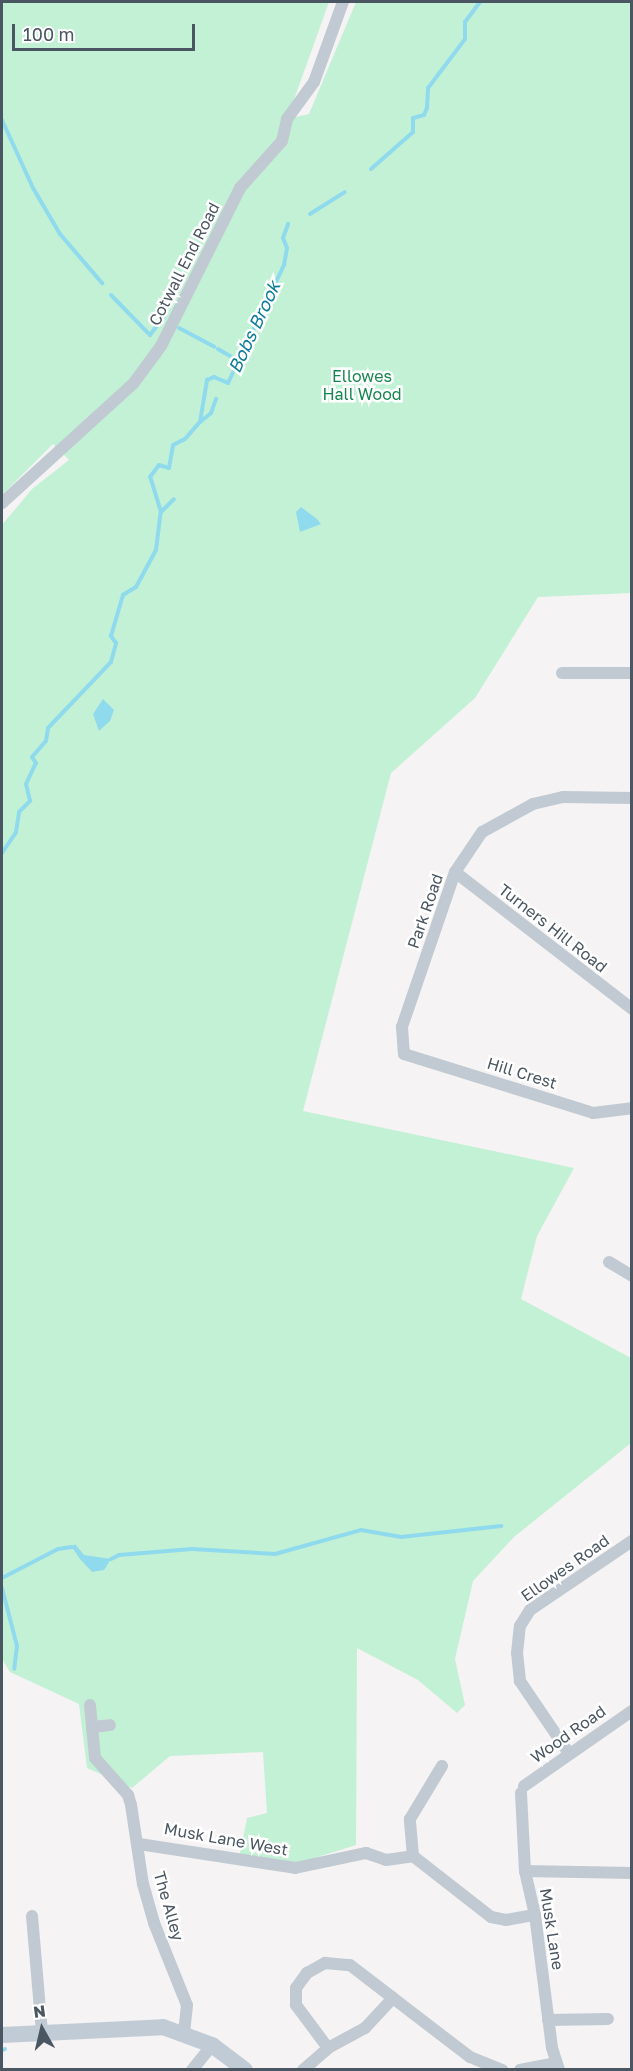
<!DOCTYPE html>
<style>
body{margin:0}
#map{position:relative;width:633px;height:2071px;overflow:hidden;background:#f5f3f3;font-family:"Golos Text",sans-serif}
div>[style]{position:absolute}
.green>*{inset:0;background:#c3f1d5}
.water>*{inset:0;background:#90daee}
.stream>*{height:4px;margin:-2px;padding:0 2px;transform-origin:2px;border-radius:2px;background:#90daee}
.street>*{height:12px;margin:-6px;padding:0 6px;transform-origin:6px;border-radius:6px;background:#c1cad2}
.secondary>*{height:16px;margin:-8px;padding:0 8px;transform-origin:8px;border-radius:8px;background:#c1cbd6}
span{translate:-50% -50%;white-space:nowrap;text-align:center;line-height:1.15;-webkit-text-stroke:5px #fff;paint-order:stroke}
.street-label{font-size:16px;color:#4a5661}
.park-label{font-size:16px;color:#17864f}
.water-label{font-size:18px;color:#0c7c9b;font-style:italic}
.frame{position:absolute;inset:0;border:3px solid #4a5661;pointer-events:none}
.north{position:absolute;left:12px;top:1999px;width:60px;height:60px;-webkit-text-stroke:4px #fff;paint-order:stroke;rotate:352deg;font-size:16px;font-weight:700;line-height:24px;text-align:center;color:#4a5661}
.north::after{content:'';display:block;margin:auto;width:21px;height:27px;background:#4a5661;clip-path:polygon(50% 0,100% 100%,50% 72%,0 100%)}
.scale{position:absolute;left:12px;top:24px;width:183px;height:27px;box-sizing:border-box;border:3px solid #4a5661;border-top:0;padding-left:8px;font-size:18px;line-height:21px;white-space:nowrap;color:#4a5661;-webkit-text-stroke:4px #fff;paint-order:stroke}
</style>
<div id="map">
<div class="green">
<div style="clip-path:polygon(2px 2px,329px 2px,287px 119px,309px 114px,356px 2px,631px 2px,631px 593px,538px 597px,475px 698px,391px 773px,303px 1111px,574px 1168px,537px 1236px,521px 1299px,631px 1358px,631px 1443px,514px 1537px,473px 1581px,455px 1659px,465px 1705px,457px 1713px,418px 1680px,357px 1648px,356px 1845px,292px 1865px,239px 1858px,247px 1818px,267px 1813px,263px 1752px,170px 1756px,132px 1788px,87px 1768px,79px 1704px,10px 1672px,2px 1659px,2px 525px,32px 489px,69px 460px,53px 444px,2px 495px)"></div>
</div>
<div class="water">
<div style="clip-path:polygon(301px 507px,317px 519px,321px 524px,300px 532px,296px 512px)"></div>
<div style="clip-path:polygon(103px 699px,114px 710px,110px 721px,99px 731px,93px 714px)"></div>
<div style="clip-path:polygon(75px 1544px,84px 1555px,111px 1559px,104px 1570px,92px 1572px,80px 1559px,72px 1547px)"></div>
</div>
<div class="stream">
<div style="left:2px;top:120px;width:75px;rotate:65.5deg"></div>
<div style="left:33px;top:188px;width:53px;rotate:59.6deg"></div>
<div style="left:60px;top:234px;width:65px;rotate:49.4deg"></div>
<div style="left:371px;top:169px;width:56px;rotate:-41.4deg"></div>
<div style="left:413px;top:132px;width:14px;rotate:-90deg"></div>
<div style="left:413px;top:118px;width:11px;rotate:-15deg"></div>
<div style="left:424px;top:115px;width:8px;rotate:-67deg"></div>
<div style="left:427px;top:108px;width:20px;rotate:-87deg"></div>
<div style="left:428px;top:88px;width:61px;rotate:-52.9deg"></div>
<div style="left:465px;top:39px;width:17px;rotate:-90deg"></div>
<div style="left:465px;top:22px;width:25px;rotate:-53deg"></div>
<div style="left:310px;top:214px;width:41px;rotate:-32.2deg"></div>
<div style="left:111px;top:295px;width:56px;rotate:45.7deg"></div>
<div style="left:150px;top:335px;width:26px;rotate:-53deg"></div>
<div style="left:179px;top:328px;width:40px;rotate:28deg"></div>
<div style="left:218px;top:349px;width:24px;rotate:30deg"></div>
<div style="left:200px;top:422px;width:14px;rotate:-39deg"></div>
<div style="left:211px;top:413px;width:15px;rotate:-70deg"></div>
<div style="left:161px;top:512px;width:18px;rotate:-45deg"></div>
<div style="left:2px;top:853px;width:25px;rotate:-56deg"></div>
<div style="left:16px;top:832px;width:20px;rotate:-81deg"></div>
<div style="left:19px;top:812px;width:16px;rotate:-45deg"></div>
<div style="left:30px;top:801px;width:17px;rotate:-103deg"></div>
<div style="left:26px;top:784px;width:23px;rotate:-65deg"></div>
<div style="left:36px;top:763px;width:7px;rotate:-124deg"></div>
<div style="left:32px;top:757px;width:21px;rotate:-49deg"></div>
<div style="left:46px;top:741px;width:13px;rotate:-81deg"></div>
<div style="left:48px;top:728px;width:91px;rotate:-46.3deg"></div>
<div style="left:111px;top:662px;width:20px;rotate:-75deg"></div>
<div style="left:116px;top:643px;width:9px;rotate:-126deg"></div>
<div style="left:111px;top:636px;width:43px;rotate:-73.7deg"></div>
<div style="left:123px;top:595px;width:15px;rotate:-32deg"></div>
<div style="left:136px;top:587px;width:42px;rotate:-61.6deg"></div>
<div style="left:156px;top:550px;width:38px;rotate:-83deg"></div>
<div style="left:161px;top:512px;width:37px;rotate:-107deg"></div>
<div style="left:150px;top:477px;width:15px;rotate:-53deg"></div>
<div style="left:159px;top:465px;width:10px;rotate:17deg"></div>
<div style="left:169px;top:468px;width:23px;rotate:-80deg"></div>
<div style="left:173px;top:445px;width:13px;rotate:-27deg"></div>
<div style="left:185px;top:439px;width:23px;rotate:-49deg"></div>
<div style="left:200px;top:422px;width:43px;rotate:-80.5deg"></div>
<div style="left:207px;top:380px;width:8px;rotate:-23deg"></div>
<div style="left:214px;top:377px;width:15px;rotate:23deg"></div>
<div style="left:228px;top:383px;width:131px;rotate:-64.6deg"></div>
<div style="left:284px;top:265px;width:17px;rotate:-80deg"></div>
<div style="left:287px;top:248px;width:11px;rotate:-112deg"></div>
<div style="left:283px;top:238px;width:15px;rotate:-70deg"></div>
<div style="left:111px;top:1559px;width:9px;rotate:-27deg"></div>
<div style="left:119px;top:1555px;width:73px;rotate:-4.7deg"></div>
<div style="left:192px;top:1549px;width:83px;rotate:3.4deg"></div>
<div style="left:275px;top:1554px;width:89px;rotate:-15.6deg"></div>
<div style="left:361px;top:1530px;width:41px;rotate:9.9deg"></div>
<div style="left:401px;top:1537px;width:101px;rotate:-6.3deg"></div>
<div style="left:2px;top:1578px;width:63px;rotate:-27.4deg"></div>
<div style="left:58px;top:1549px;width:14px;rotate:-8deg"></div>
<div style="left:2px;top:1588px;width:60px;rotate:75.5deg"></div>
<div style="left:17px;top:1646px;width:23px;rotate:97deg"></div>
<div style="left:2px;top:2050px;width:3px;rotate:-18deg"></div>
</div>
<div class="street">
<div style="left:2px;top:503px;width:177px;rotate:-42.3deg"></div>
<div style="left:133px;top:384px;width:47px;rotate:-53.6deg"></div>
<div style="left:161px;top:346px;width:177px;rotate:-63.4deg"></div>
<div style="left:240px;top:188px;width:63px;rotate:-48.2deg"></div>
<div style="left:282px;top:141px;width:23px;rotate:-77deg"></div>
<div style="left:287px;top:119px;width:46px;rotate:-53.9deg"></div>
<div style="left:314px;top:82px;width:85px;rotate:-70.1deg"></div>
<div style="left:562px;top:673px;width:70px"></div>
<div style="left:632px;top:798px;width:69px;rotate:-179.2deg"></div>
<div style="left:563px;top:797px;width:31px;rotate:167deg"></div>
<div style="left:533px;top:804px;width:58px;rotate:151.2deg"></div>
<div style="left:482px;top:832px;width:48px;rotate:124deg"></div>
<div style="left:455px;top:872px;width:164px;rotate:108.9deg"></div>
<div style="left:402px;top:1027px;width:27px;rotate:86deg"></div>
<div style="left:404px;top:1054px;width:198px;rotate:17.3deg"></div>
<div style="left:593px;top:1113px;width:39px;rotate:-7deg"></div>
<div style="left:455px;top:872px;width:224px;rotate:37.7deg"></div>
<div style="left:609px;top:1262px;width:27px;rotate:31deg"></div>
<div style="left:90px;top:1705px;width:53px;rotate:84.6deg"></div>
<div style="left:95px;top:1758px;width:50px;rotate:48.3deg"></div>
<div style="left:128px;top:1795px;width:10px;rotate:73deg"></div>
<div style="left:131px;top:1805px;width:80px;rotate:81.4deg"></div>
<div style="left:143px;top:1884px;width:41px;rotate:74.2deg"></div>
<div style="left:154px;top:1923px;width:88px;rotate:68.1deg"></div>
<div style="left:187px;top:2005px;width:27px;rotate:96deg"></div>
<div style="left:92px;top:1727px;width:18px;rotate:-6deg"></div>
<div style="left:568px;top:1752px;width:86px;rotate:-124.1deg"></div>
<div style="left:520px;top:1681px;width:28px;rotate:-96deg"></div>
<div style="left:517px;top:1653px;width:27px;rotate:-84deg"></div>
<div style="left:520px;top:1626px;width:19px;rotate:-58deg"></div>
<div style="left:530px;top:1610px;width:123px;rotate:-34.1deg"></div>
<div style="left:524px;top:1786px;width:131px;rotate:-34.8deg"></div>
<div style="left:521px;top:1793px;width:78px;rotate:87.1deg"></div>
<div style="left:525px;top:1871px;width:45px;rotate:77.2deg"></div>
<div style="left:535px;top:1915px;width:134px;rotate:82.7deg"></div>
<div style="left:552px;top:2048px;width:23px;rotate:72deg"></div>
<div style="left:139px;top:1844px;width:158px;rotate:8.7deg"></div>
<div style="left:295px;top:1868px;width:73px;rotate:-11.9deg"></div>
<div style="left:366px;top:1853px;width:21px;rotate:19deg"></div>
<div style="left:386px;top:1860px;width:27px;rotate:-8deg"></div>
<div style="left:413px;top:1856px;width:99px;rotate:38deg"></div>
<div style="left:491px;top:1917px;width:15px;rotate:11deg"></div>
<div style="left:506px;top:1920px;width:29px;rotate:-10deg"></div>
<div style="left:413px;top:1856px;width:37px;rotate:-95deg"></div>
<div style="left:410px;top:1819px;width:62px;rotate:-58.9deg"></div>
<div style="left:525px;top:1871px;width:107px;rotate:1.1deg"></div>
<div style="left:32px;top:1916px;width:117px;rotate:85.1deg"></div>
<div style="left:548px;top:2020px;width:60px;rotate:-1deg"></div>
<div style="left:328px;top:2048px;width:54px;rotate:-126.7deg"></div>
<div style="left:296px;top:2005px;width:17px;rotate:-90deg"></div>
<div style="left:296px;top:1988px;width:19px;rotate:-54deg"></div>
<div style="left:307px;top:1973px;width:21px;rotate:-29deg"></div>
<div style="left:325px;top:1963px;width:25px;rotate:5deg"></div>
<div style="left:350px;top:1965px;width:54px;rotate:37.5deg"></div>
<div style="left:192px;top:2070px;width:32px;rotate:-51deg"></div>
<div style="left:303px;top:2070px;width:33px;rotate:-41deg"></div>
<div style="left:328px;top:2048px;width:42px;rotate:-28.4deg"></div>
<div style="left:365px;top:2028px;width:41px;rotate:-47deg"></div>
<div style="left:393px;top:1998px;width:97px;rotate:37.5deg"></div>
<div style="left:470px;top:2057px;width:35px;rotate:22deg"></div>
<div style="left:520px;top:2070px;width:37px;rotate:-11deg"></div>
</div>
<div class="secondary">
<div style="left:2px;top:2035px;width:161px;rotate:-2.8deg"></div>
<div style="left:163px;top:2027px;width:52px;rotate:20.2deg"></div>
<div style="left:212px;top:2045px;width:41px;rotate:37.1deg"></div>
</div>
<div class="street-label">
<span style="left:184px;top:264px;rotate:-63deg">Cotwall End Road</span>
<span style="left:425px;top:911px;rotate:-71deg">Park Road</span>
<span style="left:553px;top:928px;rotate:38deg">Turners Hill Road</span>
<span style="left:522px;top:1073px;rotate:17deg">Hill Crest</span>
<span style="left:565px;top:1568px;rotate:-35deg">Ellowes Road</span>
<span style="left:568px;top:1734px;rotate:-35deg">Wood Road</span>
<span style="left:226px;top:1839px;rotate:10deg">Musk Lane West</span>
<span style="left:169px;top:1906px;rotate:74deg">The Alley</span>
<span style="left:552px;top:1929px;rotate:81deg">Musk Lane</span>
</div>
<div class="park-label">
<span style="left:362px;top:385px">Ellowes<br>Hall Wood</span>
</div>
<div class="water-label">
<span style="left:254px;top:327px;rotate:-65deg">Bobs Brook</span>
</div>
<div class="frame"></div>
<div class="north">N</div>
<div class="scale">100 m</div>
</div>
